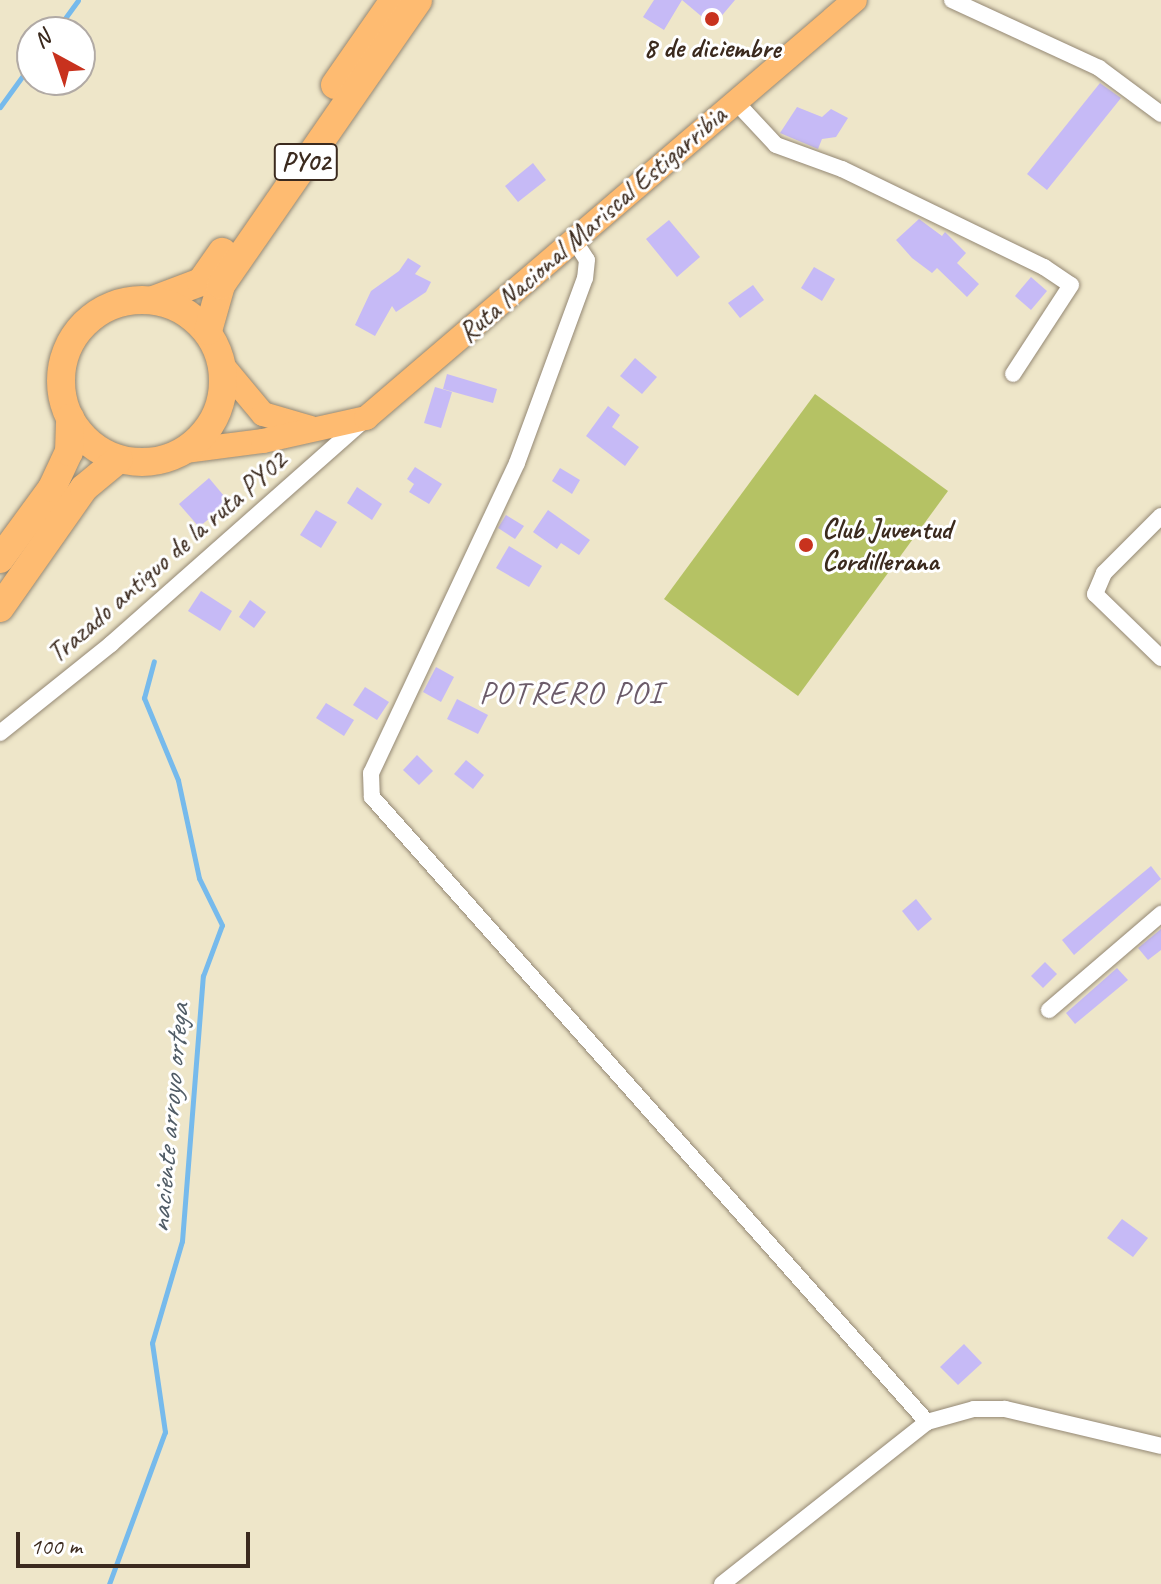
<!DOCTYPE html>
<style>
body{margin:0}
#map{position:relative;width:1161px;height:1584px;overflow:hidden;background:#eee6c9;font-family:Caveat,sans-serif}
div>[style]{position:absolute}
.green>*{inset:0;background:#b5c264}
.stream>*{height:5px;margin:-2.5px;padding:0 2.5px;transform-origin:2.5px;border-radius:2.5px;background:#76baec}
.building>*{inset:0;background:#c6baf6}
.roads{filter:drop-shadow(0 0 2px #948874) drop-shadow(0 0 2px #948874)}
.street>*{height:16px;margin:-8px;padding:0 8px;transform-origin:8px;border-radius:8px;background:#fff}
.primary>*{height:24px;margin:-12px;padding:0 12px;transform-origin:12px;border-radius:12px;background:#febb71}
.highway>*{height:28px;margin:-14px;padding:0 14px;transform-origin:14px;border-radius:14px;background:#febb71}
.highway>.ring{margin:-14px;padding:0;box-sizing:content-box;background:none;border:28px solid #febb71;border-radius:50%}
.dots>*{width:22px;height:22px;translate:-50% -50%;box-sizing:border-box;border:4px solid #fff;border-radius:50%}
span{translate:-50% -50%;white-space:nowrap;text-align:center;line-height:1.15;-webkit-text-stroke:6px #fff;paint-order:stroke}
.shield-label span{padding:2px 6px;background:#fff;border:2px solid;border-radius:6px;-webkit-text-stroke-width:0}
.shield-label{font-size:26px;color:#3b2a1e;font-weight:700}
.poi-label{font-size:28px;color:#3b2a1e;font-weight:700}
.left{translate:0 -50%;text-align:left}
.street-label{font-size:28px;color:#3b2a1e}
.water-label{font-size:30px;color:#505c66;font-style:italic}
.quarter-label{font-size:32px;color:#6c5c6a;letter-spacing:2px}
.north{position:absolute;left:16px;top:16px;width:80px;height:80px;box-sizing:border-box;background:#fff;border:2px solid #b1aaa5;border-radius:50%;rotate:320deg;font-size:22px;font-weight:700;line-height:32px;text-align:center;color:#3b2a1e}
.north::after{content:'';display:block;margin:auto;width:28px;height:36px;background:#c8321e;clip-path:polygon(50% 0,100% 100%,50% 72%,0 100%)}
.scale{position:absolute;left:16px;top:1532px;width:234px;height:36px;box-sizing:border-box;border:4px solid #3b2a1e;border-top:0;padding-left:10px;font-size:24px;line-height:28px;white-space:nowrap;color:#3b2a1e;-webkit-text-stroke:6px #fff;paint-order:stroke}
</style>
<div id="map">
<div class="green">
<div style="clip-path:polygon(815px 394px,948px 491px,798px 696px,664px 599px)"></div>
</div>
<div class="stream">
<div style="left:55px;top:32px;width:39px;rotate:-54deg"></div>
<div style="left:0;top:107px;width:54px;rotate:-54deg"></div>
<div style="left:109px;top:1584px;width:162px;rotate:-69.8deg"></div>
<div style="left:165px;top:1432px;width:90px;rotate:-98.3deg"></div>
<div style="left:152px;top:1343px;width:106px;rotate:-73.6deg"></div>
<div style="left:182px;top:1241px;width:266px;rotate:-85.5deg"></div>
<div style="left:203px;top:976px;width:54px;rotate:-69.6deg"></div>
<div style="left:222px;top:925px;width:52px;rotate:-116.1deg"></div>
<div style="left:199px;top:878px;width:100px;rotate:-102.1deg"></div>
<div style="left:178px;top:780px;width:89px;rotate:-112.5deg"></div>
<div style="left:144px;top:698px;width:38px;rotate:-75deg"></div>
</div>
<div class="building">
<div style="clip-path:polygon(654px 0,735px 0,713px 26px,682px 0,664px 30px,643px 17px)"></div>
<div style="clip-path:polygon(1100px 83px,1121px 98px,1047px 190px,1027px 174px)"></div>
<div style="clip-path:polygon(797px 107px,822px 117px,831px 109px,848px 118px,836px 137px,822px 139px,818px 149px,780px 133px)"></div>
<div style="clip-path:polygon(533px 163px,546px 180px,518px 202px,505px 186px)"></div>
<div style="clip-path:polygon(919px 219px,942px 236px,945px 232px,966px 253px,957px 263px,979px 284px,967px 297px,937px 268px,932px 273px,912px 258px,896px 240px)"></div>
<div style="clip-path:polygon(669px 220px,700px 257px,677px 277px,646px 239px)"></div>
<div style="clip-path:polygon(408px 258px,421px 266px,415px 274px,431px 282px,426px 292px,396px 312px,392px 306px,375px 336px,355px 325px,371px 291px,399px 271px)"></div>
<div style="clip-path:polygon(814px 267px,835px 279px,822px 301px,801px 288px)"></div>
<div style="clip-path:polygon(1031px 277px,1047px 291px,1031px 310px,1015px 296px)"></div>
<div style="clip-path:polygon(753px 285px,764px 300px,740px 318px,728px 303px)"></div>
<div style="clip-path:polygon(635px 358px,657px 377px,642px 394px,620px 376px)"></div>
<div style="clip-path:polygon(447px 374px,497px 389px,493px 403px,443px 389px)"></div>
<div style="clip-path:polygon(435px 387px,452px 392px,441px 428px,424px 423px)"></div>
<div style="clip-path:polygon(608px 406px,620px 415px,612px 427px,639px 447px,625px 466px,586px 436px)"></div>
<div style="clip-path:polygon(415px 467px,442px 484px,429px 504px,409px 492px,414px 484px,407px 479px)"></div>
<div style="clip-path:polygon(560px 468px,580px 480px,572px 494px,552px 481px)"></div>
<div style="clip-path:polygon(209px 478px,229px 502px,199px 527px,179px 504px)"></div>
<div style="clip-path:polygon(357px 487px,382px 504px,372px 520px,347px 503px)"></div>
<div style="clip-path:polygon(316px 510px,337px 522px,321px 548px,300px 535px)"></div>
<div style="clip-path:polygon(548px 510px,590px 540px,579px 555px,561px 543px,557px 549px,533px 532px)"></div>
<div style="clip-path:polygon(506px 515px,524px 526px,515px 539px,498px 528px)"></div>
<div style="clip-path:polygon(509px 546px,542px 566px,529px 587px,496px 568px)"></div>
<div style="clip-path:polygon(201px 591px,232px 611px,220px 631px,188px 611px)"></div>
<div style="clip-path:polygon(250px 600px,266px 612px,254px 628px,239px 617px)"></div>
<div style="clip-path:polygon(436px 667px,454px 677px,441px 702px,423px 692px)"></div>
<div style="clip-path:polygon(365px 687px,389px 702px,377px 720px,353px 705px)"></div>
<div style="clip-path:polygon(457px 699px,488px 715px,478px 734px,447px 719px)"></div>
<div style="clip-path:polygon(326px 703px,354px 720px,344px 736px,316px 718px)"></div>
<div style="clip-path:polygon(417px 755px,433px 771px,419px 785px,403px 770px)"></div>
<div style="clip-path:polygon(466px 760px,484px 775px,473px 789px,454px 774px)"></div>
<div style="clip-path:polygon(1151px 866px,1161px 879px,1074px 955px,1062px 940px)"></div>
<div style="clip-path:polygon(916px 899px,932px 919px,918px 931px,902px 911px)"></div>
<div style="clip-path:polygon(1161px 929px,1161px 950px,1148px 960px,1138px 948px)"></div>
<div style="clip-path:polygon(1045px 962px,1057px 974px,1043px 988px,1031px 976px)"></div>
<div style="clip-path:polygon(1117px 968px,1128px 980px,1075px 1024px,1066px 1013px)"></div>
<div style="clip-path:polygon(1122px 1219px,1148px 1238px,1133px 1257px,1107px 1238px)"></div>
<div style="clip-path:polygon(964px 1344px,982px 1363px,958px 1385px,940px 1367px)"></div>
</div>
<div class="roads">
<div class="street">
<div style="left:952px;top:0;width:162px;rotate:24.8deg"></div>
<div style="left:1099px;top:68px;width:77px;rotate:36.6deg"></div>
<div style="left:735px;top:101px;width:60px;rotate:47deg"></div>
<div style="left:776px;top:145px;width:70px;rotate:20deg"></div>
<div style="left:842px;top:169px;width:225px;rotate:25.9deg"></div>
<div style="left:1044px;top:267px;width:32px;rotate:34deg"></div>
<div style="left:1071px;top:285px;width:106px;rotate:123.1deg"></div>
<div style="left:572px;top:237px;width:27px;rotate:57deg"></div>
<div style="left:587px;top:260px;width:18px;rotate:96deg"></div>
<div style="left:585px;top:278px;width:197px;rotate:110.2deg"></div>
<div style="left:517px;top:463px;width:343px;rotate:115.2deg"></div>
<div style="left:371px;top:773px;width:24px;rotate:88deg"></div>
<div style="left:372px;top:797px;width:836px;rotate:48.39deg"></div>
<div style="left:1161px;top:516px;width:81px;rotate:135deg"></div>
<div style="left:1104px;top:573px;width:23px;rotate:113deg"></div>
<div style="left:1095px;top:594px;width:92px;rotate:44.1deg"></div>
<div style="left:0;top:733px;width:142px;rotate:-38.7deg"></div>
<div style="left:111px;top:644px;width:337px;rotate:-41.5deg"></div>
<div style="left:1049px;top:1010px;width:148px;rotate:-40.6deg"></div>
<div style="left:722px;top:1584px;width:261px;rotate:-38.3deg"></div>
<div style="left:927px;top:1422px;width:49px;rotate:-15.5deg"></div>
<div style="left:974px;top:1409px;width:31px"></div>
<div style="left:1005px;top:1409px;width:160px;rotate:13.3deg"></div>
</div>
<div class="primary">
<div style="left:222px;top:365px;width:64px;rotate:50.1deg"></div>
<div style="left:263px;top:414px;width:50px;rotate:16.3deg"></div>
<div style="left:185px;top:451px;width:79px;rotate:-7.3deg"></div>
<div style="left:263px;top:441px;width:106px;rotate:-12.6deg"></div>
<div style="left:366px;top:418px;width:643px;rotate:-40.52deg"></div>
</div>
<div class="highway">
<div style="left:335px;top:85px;width:103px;rotate:-55.2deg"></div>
<div style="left:153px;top:300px;width:51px;rotate:-20.6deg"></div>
<div style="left:201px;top:282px;width:37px;rotate:-55deg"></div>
<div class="ring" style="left:61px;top:300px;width:134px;height:134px"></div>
<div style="left:208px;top:331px;width:48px;rotate:-74.2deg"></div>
<div style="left:221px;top:285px;width:346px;rotate:-55.3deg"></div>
<div style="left:0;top:559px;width:88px;rotate:-53.8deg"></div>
<div style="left:52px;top:488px;width:40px;rotate:-65deg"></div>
<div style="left:69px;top:452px;width:34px;rotate:-88deg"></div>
<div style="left:0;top:608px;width:146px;rotate:-55deg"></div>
<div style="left:84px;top:488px;width:45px;rotate:-39.6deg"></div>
</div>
</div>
<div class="dots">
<div style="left:712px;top:19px;background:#c8321e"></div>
<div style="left:806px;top:545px;background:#c8321e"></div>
</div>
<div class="shield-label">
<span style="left:306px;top:162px">PY02</span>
</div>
<div class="poi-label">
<span style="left:712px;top:48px">8 de diciembre</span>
<span class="left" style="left:822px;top:545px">Club Juventud<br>Cordillerana</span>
</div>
<div class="street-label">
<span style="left:592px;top:224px;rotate:-41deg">Ruta Nacional Mariscal Estigarribia</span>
<span style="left:167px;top:557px;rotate:-41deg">Trazado antiguo de la ruta PY02</span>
</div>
<div class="water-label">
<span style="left:169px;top:1119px;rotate:-85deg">naciente arroyo ortega</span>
</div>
<div class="quarter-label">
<span style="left:571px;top:693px">POTRERO POI</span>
</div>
<div class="north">N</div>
<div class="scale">100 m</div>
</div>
